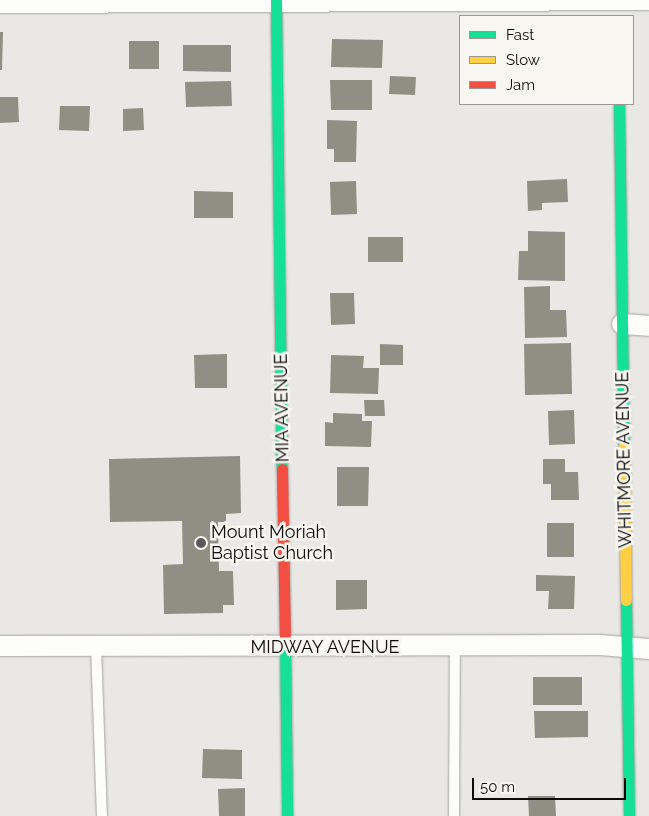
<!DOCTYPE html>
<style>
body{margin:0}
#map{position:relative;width:649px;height:816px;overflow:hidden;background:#e9e8e4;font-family:Raleway,sans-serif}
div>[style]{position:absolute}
.building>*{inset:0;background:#918e83}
.roads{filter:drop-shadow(0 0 1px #a4a4a1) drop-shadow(0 0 1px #a4a4a1)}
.lane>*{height:10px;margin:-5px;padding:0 5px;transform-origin:5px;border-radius:5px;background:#fcfcfb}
.street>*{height:20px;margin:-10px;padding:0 10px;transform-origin:10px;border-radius:10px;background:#fcfcfb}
.fast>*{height:11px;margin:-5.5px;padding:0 5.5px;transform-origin:5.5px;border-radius:5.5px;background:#16e098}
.slow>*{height:11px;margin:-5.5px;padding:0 5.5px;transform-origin:5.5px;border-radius:5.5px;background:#ffcf43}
.jam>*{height:11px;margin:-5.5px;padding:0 5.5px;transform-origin:5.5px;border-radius:5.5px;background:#f24e42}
.dots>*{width:14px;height:14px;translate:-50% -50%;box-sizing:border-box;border:2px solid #f8f6f0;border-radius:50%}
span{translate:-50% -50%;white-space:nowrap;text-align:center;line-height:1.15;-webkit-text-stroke:5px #f8f6f0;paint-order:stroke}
.street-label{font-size:18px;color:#0d0c0b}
.poi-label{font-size:18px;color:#0d0c0b}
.left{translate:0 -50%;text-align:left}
.legend{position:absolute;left:459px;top:15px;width:175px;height:90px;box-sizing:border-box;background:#f8f6f0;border:1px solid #9a9894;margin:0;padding:6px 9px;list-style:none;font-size:15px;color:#0d0c0b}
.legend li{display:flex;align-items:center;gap:10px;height:25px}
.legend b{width:25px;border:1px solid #9a9894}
.scale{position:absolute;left:472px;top:778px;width:154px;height:22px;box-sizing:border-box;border:2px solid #0d0c0b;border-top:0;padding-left:6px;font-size:15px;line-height:18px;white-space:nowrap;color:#0d0c0b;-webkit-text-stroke:4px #f8f6f0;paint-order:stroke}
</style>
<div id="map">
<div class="building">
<div style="clip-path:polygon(0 32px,3px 32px,2px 70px,0 70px)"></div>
<div style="clip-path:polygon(332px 39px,383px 40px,382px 68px,331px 67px)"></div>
<div style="clip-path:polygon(129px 41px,159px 41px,159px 69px,129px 69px)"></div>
<div style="clip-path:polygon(183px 45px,231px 45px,231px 72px,183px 71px)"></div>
<div style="clip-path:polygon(390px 76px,416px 77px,415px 95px,389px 94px)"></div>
<div style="clip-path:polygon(330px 80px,372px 80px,372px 110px,331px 110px)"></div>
<div style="clip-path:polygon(231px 81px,232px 106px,186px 107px,185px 82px)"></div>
<div style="clip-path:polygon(0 97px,18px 97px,19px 122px,0 123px)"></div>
<div style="clip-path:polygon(60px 106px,90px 106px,89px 131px,59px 130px)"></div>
<div style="clip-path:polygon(143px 108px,144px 130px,123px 131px,123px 109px)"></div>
<div style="clip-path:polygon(327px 120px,357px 121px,356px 162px,334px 162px,334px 149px,327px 149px)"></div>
<div style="clip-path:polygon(567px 179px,568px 202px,542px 203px,542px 210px,528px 211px,527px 181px)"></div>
<div style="clip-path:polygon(356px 181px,357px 214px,331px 215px,330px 182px)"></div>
<div style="clip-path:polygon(194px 191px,233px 192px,233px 218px,194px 218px)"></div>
<div style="clip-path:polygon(528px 231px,565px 232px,565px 281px,518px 280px,519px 251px,528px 251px)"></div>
<div style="clip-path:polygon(368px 237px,403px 237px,403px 262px,368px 262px)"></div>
<div style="clip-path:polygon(550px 286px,550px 310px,566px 310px,567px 337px,525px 338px,524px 287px)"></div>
<div style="clip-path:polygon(330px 293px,354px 293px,355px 324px,331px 325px)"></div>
<div style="clip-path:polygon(571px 343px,572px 394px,525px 395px,524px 344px)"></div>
<div style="clip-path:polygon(380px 344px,403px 345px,403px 365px,380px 365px)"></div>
<div style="clip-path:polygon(227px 354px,227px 388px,195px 388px,194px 355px)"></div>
<div style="clip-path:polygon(331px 355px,364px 356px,363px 368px,379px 368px,378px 394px,330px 393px)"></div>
<div style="clip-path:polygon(364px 400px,384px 400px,385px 416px,365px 416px)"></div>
<div style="clip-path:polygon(574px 410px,575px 444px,549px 445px,548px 411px)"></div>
<div style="clip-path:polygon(333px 413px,362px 414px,362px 421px,372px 421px,371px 447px,325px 446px,325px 422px,333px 423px)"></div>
<div style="clip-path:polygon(240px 456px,241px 513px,226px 514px,226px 522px,218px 522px,219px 571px,233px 571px,234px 605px,223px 605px,223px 613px,164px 614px,163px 565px,183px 564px,182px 521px,110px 522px,109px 459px)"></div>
<div style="clip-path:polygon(543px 459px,565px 459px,565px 472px,578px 472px,579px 500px,551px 500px,551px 484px,543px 484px)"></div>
<div style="clip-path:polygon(337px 467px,369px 467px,368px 506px,337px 506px)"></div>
<div style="clip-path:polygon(547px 523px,574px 523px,574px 557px,547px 557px)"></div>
<div style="clip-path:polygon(536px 575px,575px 576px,574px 609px,548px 609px,549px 591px,536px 591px)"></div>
<div style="clip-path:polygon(336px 580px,367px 580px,367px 609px,336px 610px)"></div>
<div style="clip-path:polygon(533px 677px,582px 677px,582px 705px,533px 705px)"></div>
<div style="clip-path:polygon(534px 711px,588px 711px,588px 737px,535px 738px)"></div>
<div style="clip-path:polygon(203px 749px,242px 750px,242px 779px,202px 778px)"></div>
<div style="clip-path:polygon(245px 788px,245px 816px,219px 816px,218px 789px)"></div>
<div style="clip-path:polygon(528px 796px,555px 796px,556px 816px,529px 816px)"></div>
</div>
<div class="roads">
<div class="lane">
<div style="left:96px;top:646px;width:170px;rotate:88deg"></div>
<div style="left:454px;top:816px;width:169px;rotate:-89.7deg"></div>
</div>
<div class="street">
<div style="left:0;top:3px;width:649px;rotate:-0.26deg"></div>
<div style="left:622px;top:324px;width:27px;rotate:4deg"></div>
<div style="left:0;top:646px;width:600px;rotate:-0.1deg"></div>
<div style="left:600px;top:645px;width:49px;rotate:4.7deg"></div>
</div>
<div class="fast">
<div style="left:276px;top:0;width:469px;rotate:89.3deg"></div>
<div style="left:619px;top:104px;width:341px;rotate:89.2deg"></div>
<div style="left:626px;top:600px;width:216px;rotate:89.2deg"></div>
<div style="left:285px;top:640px;width:176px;rotate:89.3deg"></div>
</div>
<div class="slow">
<div style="left:624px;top:445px;width:155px;rotate:89.3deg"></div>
</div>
<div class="jam">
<div style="left:282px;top:469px;width:171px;rotate:89deg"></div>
</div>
</div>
<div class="dots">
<div style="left:201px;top:543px;background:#5a5957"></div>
</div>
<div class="street-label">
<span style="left:282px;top:408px;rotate:-91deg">MIA AVENUE</span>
<span style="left:624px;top:460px;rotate:-91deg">WHITMORE AVENUE</span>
<span style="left:325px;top:647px">MIDWAY AVENUE</span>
</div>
<div class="poi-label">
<span class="left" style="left:211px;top:543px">Mount Moriah<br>Baptist Church</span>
</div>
<ul class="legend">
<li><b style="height:6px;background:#16e098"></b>Fast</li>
<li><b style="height:6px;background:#ffcf43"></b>Slow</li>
<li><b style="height:6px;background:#f24e42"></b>Jam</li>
</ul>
<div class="scale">50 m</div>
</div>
